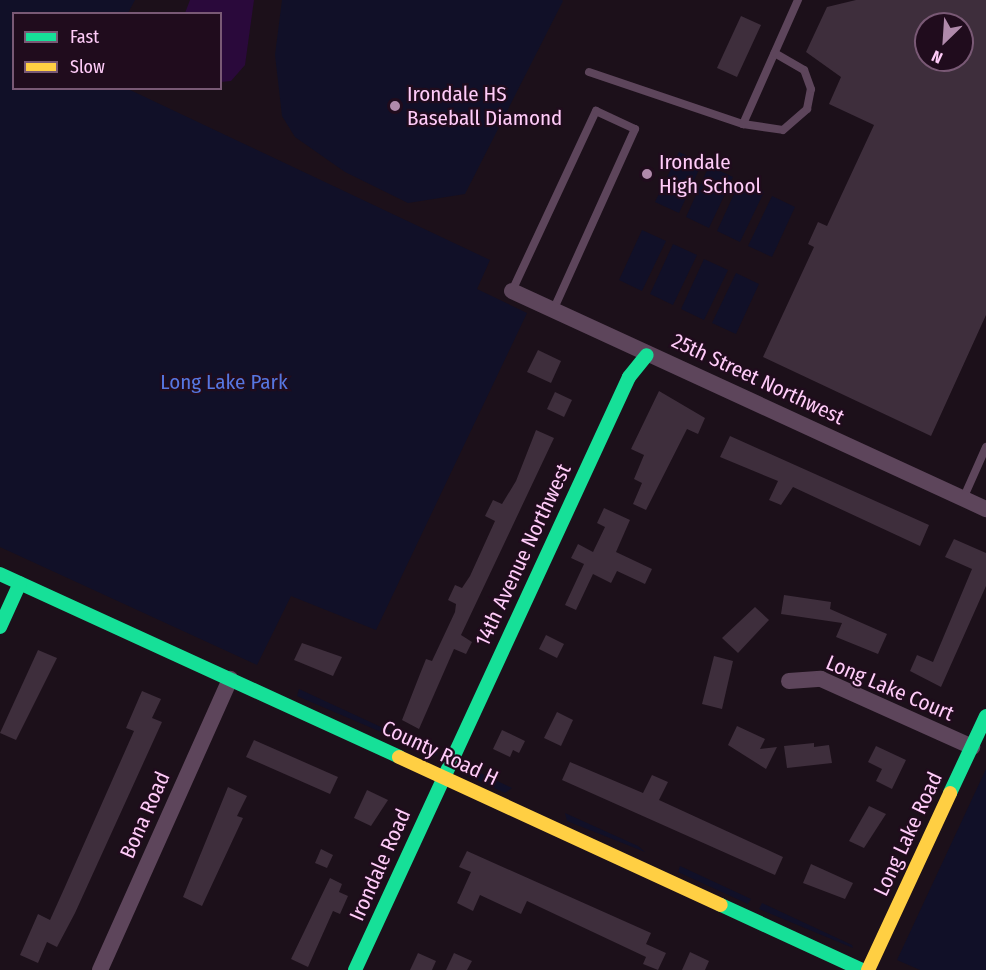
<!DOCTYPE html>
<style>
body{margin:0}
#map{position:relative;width:986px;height:970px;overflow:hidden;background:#1c101a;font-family:"Fira Sans Condensed",sans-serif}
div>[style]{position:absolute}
.green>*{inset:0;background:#111028}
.water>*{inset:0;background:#2a093b}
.building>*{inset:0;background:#3e2e3c}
.lane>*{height:8px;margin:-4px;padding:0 4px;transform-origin:4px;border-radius:4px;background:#5d455b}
.street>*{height:16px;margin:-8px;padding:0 8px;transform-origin:8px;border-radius:8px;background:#5d455b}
.fast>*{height:14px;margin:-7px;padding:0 7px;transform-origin:7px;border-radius:7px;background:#16e098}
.slow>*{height:14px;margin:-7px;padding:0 7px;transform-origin:7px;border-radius:7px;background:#ffcf43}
.dots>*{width:16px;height:16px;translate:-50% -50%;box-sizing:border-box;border:3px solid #200c1d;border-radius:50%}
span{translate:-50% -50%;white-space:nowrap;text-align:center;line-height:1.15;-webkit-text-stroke:4.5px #200c1d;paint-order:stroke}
.poi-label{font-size:21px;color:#ffccf9}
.left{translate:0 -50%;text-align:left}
.street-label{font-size:21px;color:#ffccf9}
.park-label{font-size:21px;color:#5677e1}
.legend{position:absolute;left:12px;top:12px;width:210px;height:78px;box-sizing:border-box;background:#200c1d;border:2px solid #795975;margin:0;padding:8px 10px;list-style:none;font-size:18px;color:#ffccf9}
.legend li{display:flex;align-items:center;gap:12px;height:30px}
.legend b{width:30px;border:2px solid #795975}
.north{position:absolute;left:914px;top:12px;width:60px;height:60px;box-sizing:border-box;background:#200c1d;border:2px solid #795975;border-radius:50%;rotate:205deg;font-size:16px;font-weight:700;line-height:24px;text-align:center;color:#ffccf9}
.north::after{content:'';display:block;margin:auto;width:21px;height:27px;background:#b08aab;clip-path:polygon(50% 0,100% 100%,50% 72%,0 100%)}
</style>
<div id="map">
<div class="green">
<div style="clip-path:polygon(0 0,135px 0,128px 13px,14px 14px,14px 88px,128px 89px,490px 260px,477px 289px,527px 313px,376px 630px,291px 596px,257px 665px,0 547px)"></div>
<div style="clip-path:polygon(282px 0,562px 0,563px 1px,465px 194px,408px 203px,345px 172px,295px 137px,282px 116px,275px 55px)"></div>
<div style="clip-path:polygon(679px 152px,702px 163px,679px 213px,655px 202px)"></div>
<div style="clip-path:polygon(709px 166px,733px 177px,709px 228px,686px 217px)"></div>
<div style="clip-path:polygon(740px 181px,764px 192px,740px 242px,717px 231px)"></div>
<div style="clip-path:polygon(772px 196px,795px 207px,772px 257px,748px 246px)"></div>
<div style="clip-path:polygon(642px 230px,666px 241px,642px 291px,619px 280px)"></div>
<div style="clip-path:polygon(673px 244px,697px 255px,673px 305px,650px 294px)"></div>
<div style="clip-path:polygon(704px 259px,728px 270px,704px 320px,681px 309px)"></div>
<div style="clip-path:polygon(736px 273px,759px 284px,736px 334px,712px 323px)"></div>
<div style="clip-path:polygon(299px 689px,437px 753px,437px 756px,297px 696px)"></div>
<div style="clip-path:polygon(461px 764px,512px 788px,505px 793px,465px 775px)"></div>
<div style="clip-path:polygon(986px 769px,986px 970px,920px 970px,897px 960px)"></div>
<div style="clip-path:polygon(565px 813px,638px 846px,645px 852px,567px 821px)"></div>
<div style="clip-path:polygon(680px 866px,751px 899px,748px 904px,678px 872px)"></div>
<div style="clip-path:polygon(762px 903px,852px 945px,853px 948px,759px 909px)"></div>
</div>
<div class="water">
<div style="clip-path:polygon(190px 0,254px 0,245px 65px,231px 81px,221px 82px,220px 14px,185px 13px)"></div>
</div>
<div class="building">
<div style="clip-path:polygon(evenodd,856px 0,986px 0,986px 315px,931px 436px,763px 357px,814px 247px,808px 244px,818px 222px,827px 226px,874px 125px,829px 104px,841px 77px,806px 52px,827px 7px,856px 0,926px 24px,962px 24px,962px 60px,926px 60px,926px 24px)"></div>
<div style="clip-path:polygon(741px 16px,761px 25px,737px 77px,717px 68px)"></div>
<div style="clip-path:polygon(538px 350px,561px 361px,551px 383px,527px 372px)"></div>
<div style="clip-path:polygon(659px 391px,705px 418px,698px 434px,687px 429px,646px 510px,633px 504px,642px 483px,634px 479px,644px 455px,631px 449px)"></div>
<div style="clip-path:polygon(555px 392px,572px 400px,564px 417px,547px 409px)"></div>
<div style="clip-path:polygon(536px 430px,554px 438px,461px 635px,472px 642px,466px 654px,454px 649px,419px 729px,402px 720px,420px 674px,426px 659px,432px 661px,455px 612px,456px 604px,448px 600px,455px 585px,462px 588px,470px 576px,495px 521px,485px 516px,493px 500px,502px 504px,516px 481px)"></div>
<div style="clip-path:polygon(730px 436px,929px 525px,920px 546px,793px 487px,781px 505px,769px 500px,778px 481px,720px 457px)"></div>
<div style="clip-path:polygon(604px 508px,630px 520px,616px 552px,652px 569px,645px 584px,617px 571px,611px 583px,593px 574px,576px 610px,565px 605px,584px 564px,571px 558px,578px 544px,593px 552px,605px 527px,597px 523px)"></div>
<div style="clip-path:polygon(954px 539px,986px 553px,986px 586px,941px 687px,910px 671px,917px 655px,933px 662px,972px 569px,945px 557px)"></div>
<div style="clip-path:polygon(784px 595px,831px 602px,830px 609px,887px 634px,878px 654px,836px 637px,842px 623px,781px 614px)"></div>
<div style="clip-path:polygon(755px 607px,769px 620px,738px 653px,722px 638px)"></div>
<div style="clip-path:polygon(546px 635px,564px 644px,557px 658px,539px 649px)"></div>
<div style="clip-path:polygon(302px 643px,342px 657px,333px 676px,294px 660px)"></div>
<div style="clip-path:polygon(38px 650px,57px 658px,16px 740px,0 733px)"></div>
<div style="clip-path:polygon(714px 656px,733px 661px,722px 709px,702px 704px)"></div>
<div style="clip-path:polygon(142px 691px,161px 699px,152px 718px,162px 722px,75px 913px,57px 947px,47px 942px,38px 963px,20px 955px,38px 914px,50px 920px,64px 889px,134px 731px,126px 728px)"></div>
<div style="clip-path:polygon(557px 712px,573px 720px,561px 746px,544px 738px)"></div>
<div style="clip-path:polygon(737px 726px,765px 739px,760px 749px,777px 747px,766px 769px,728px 745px)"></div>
<div style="clip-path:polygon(502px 730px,525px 741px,519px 753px,513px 750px,510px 757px,493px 749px)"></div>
<div style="clip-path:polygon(254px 740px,338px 777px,330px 794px,246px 757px)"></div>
<div style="clip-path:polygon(814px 743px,814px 747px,829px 745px,832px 763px,787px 768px,784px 746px)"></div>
<div style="clip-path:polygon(876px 746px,906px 760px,892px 789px,876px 781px,882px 769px,868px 762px)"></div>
<div style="clip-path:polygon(570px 762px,643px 793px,652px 775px,668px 782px,659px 800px,783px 857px,775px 875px,562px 780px)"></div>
<div style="clip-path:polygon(228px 787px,247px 796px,237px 816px,243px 818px,202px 906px,183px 897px)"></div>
<div style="clip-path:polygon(367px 790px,388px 800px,371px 826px,354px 818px)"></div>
<div style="clip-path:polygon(869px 806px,886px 814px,864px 848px,849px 841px)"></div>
<div style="clip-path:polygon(321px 849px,333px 855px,327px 868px,315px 863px)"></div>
<div style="clip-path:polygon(467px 851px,651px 933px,646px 944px,666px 953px,658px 970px,643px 964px,646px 957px,527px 901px,521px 914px,480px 895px,473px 911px,457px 903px,471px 872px,459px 867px)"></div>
<div style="clip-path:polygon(811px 864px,853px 883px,845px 899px,803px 883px)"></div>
<div style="clip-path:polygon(330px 878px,342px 884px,339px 892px,348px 896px,340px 914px,333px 911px,308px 967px,291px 959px)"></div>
<div style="clip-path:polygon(690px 952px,709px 961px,705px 970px,682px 970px)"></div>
<div style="clip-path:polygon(418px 953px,436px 961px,432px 970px,410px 970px)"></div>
<div style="clip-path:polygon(454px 953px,472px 961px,467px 970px,446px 970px)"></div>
</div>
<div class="lane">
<div style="left:589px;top:72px;width:163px;rotate:18.7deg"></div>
<div style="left:743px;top:124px;width:136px;rotate:-66.1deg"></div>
<div style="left:743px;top:124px;width:40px;rotate:8.5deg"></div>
<div style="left:783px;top:130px;width:32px;rotate:-41deg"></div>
<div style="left:807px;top:109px;width:20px;rotate:-79deg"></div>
<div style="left:811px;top:89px;width:20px;rotate:-110deg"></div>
<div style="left:804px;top:70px;width:34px;rotate:-150deg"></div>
<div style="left:512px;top:291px;width:199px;rotate:-65deg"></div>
<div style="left:596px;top:111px;width:43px;rotate:24.8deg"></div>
<div style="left:635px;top:129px;width:200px;rotate:114.3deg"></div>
<div style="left:963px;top:499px;width:57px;rotate:-66.1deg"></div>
</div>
<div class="street">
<div style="left:512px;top:291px;width:522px;rotate:24.7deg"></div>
<div style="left:789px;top:681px;width:32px;rotate:-4deg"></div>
<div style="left:821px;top:679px;width:166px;rotate:24.2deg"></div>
<div style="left:100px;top:970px;width:319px;rotate:-65.9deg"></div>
</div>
<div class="fast">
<div style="left:0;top:574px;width:439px;rotate:24.6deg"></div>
<div style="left:0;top:627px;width:48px;rotate:-65.6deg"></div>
<div style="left:950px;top:793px;width:85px;rotate:-64.9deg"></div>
<div style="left:721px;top:905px;width:155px;rotate:24.7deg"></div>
<div style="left:355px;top:970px;width:653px;rotate:-65.2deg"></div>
<div style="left:629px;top:377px;width:28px;rotate:-51deg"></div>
</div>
<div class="slow">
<div style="left:399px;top:757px;width:354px;rotate:24.7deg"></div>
<div style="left:868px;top:970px;width:195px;rotate:-65.1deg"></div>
</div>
<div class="dots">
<div style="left:395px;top:106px;background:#b08aab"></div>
<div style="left:647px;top:174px;background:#b08aab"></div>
</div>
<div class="poi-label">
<span class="left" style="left:407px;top:106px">Irondale HS<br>Baseball Diamond</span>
<span class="left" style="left:659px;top:174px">Irondale<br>High School</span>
</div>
<div class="street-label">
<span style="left:758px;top:379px;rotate:25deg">25th Street Northwest</span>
<span style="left:523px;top:555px;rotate:-65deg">14th Avenue Northwest</span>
<span style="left:890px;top:688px;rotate:23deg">Long Lake Court</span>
<span style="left:440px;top:753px;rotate:25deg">County Road H</span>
<span style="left:145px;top:815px;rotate:-66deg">Bona Road</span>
<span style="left:908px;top:834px;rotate:-65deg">Long Lake Road</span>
<span style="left:380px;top:865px;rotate:-66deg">Irondale Road</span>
</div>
<div class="park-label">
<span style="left:224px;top:382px">Long Lake Park</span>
</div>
<ul class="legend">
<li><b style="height:8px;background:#16e098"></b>Fast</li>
<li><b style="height:8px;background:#ffcf43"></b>Slow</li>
</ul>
<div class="north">N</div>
</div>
